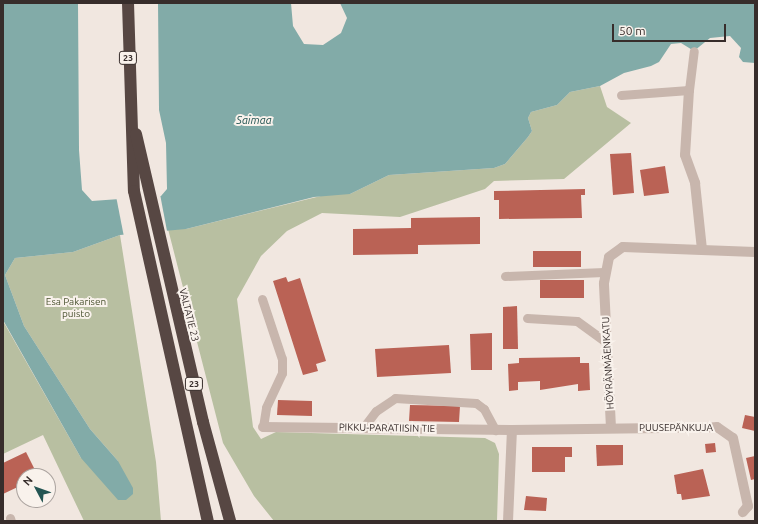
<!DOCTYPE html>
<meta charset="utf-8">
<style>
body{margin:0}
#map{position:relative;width:758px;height:524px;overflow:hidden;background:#f1e7e0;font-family:Ubuntu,sans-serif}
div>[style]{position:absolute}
.green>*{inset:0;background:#b8bfa1}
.water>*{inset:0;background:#82aba8}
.pier>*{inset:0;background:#f1e7e0}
.building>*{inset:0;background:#ba6255}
.lane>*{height:9px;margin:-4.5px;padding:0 4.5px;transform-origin:4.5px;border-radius:4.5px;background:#c8b6ad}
.street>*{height:10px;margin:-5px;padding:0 5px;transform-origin:5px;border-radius:5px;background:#c8b6ad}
.highway>*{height:12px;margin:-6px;padding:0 6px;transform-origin:6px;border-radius:6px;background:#574743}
span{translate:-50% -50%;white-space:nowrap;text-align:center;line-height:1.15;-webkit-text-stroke:4px #f9f2ec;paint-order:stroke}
.shield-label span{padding:1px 3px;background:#f9f2ec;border:1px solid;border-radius:3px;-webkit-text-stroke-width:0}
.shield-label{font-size:9px;color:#372d2b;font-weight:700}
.park-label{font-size:10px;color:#4b5331}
.street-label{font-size:10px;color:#372d2b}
.water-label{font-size:11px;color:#245553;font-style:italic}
.frame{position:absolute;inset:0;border:4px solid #372d2b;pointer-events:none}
.north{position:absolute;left:16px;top:468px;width:40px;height:40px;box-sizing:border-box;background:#f9f2ec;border:1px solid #aba39f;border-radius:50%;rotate:311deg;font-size:11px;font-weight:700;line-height:16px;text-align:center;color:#372d2b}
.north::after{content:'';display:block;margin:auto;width:14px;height:18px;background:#245553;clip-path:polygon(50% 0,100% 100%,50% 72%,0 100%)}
.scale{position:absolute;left:612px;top:24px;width:114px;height:18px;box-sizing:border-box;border:2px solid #372d2b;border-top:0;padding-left:5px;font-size:12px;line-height:14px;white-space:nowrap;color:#372d2b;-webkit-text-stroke:3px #f9f2ec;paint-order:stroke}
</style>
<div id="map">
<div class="green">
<div style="clip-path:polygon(600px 86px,607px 107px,631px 123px,564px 179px,494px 181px,485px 189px,400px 217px,322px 213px,287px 231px,261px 256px,237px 299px,253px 427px,261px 439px,276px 432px,485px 438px,495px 443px,499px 454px,497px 521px,274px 521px,254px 496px,223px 443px,168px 229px,186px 229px,329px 194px,350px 194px,389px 175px,494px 168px,505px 164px,528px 137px,532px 131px,528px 118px,531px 112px,557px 105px,570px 92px)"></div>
<div style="clip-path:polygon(120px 235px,156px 462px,161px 521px,84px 521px,43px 435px,3px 454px,3px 321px,81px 458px,118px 461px,90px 429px,24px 326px,5px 275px,15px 258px,73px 252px)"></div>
</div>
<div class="water">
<div style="clip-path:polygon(3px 3px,78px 3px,79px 150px,82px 190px,92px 201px,161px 196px,167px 189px,166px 143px,159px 110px,158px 3px,291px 3px,293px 26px,304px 44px,323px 45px,341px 33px,347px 18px,340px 3px,755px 3px,755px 63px,743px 62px,739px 57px,741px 48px,730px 36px,710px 38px,694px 51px,681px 43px,671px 44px,659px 62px,651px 66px,624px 73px,600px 86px,570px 92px,557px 105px,531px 112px,528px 118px,532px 131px,528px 137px,505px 164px,494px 168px,389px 175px,350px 194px,314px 197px,186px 229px,120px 235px,73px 252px,15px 258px,5px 275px,24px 326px,90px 429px,118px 461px,133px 488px,133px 494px,126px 500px,118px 500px,81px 458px,3px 320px)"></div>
</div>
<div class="pier">
<div style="clip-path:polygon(160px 194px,167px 231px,124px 237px,116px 196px)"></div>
</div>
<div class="building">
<div style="clip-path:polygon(631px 153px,634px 193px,613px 195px,610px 154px)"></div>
<div style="clip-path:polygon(665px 166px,669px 193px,644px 196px,640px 170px)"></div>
<div style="clip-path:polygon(585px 189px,585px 195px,581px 195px,582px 218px,499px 219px,499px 200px,494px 200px,494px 191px)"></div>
<div style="clip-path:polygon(480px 217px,480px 244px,418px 245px,418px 254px,353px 255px,353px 229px,411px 228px,411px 218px)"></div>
<div style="clip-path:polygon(533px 251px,581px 251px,581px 267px,533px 267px)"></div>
<div style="clip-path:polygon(286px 277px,288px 282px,300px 278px,326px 361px,316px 364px,318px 371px,303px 375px,273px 281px)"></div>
<div style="clip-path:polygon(540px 280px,584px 280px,584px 298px,540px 298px)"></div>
<div style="clip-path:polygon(517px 306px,518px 349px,503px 349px,503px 307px)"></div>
<div style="clip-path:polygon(492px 333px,492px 370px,471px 370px,470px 334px)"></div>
<div style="clip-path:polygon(449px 345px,451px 373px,377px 377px,375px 349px)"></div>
<div style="clip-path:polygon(580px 357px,580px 363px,589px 363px,590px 390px,578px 391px,578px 384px,540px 390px,540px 381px,518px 382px,518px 390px,509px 391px,508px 364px,519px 363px,519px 358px)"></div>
<div style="clip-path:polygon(278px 400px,312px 401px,312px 416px,277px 415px)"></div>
<div style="clip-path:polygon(410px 405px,460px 406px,459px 422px,409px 421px)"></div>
<div style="clip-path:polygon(745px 415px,755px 417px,755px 431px,742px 428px)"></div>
<div style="clip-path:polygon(715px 443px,716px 452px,706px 453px,705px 444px)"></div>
<div style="clip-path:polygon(596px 445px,623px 445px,623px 465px,597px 466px)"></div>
<div style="clip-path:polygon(532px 447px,572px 447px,572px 457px,565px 457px,565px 472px,532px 472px)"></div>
<div style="clip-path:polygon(26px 452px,38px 476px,24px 476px,24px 484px,3px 494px,3px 463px)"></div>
<div style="clip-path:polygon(755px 456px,755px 479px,751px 480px,746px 458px)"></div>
<div style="clip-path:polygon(703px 469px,710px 496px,682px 500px,681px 494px,677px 494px,674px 475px)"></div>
<div style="clip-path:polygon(526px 496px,547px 498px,546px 511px,524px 510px)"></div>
</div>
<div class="lane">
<div style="left:621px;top:95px;width:68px;rotate:-4.2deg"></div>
<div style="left:689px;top:90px;width:39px;rotate:-83deg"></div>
<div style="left:505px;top:276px;width:99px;rotate:-2.3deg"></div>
<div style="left:262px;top:299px;width:63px;rotate:71.6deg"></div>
<div style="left:282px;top:359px;width:14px;rotate:90deg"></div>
<div style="left:282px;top:373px;width:38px;rotate:115deg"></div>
<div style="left:266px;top:408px;width:19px;rotate:99deg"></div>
<div style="left:527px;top:318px;width:50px;rotate:3.4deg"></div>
<div style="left:577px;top:321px;width:37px;rotate:36deg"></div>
<div style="left:363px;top:428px;width:21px;rotate:-53deg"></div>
<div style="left:376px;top:411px;width:23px;rotate:-34deg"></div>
<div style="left:395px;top:398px;width:81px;rotate:3.5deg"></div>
<div style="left:476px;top:403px;width:10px;rotate:37deg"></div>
<div style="left:484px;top:409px;width:24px;rotate:62deg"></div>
<div style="left:10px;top:518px;width:3px;rotate:72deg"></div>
</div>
<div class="street">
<div style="left:689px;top:90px;width:65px;rotate:93.5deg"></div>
<div style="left:685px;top:155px;width:30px;rotate:70deg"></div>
<div style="left:695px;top:183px;width:67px;rotate:84deg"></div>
<div style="left:263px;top:427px;width:249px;rotate:0.7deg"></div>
<div style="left:611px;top:428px;width:145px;rotate:-92.8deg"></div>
<div style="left:604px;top:283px;width:26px;rotate:-79deg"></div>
<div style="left:609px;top:257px;width:17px;rotate:-36deg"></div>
<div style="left:623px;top:247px;width:132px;rotate:2.2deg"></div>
<div style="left:508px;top:521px;width:91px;rotate:-87.5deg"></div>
<div style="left:512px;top:430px;width:205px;rotate:-0.8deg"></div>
<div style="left:717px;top:427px;width:19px;rotate:35deg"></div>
<div style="left:733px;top:438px;width:70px;rotate:77.6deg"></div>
<div style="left:748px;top:506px;width:8px;rotate:130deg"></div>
</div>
<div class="highway">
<div style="left:128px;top:3px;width:188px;rotate:88.2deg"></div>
<div style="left:134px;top:191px;width:338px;rotate:77.4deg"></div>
<div style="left:136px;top:134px;width:296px;rotate:76.9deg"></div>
<div style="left:203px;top:422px;width:103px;rotate:74.7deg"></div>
</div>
<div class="shield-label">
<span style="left:128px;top:58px">23</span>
<span style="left:194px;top:384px">23</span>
</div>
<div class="park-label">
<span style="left:76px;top:307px">Esa Pakarisen<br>puisto</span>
</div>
<div class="street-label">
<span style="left:189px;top:315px;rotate:76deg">VALTATIE 23</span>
<span style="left:608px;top:363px;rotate:-93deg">HÖYRÄNMÄENKATU</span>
<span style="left:387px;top:428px;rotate:1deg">PIKKU-PARATIISIN TIE</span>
<span style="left:676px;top:428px">PUUSEPÄNKUJA</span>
</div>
<div class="water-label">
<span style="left:254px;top:120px">Saimaa</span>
</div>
<div class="frame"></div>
<div class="north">N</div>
<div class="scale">50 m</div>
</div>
